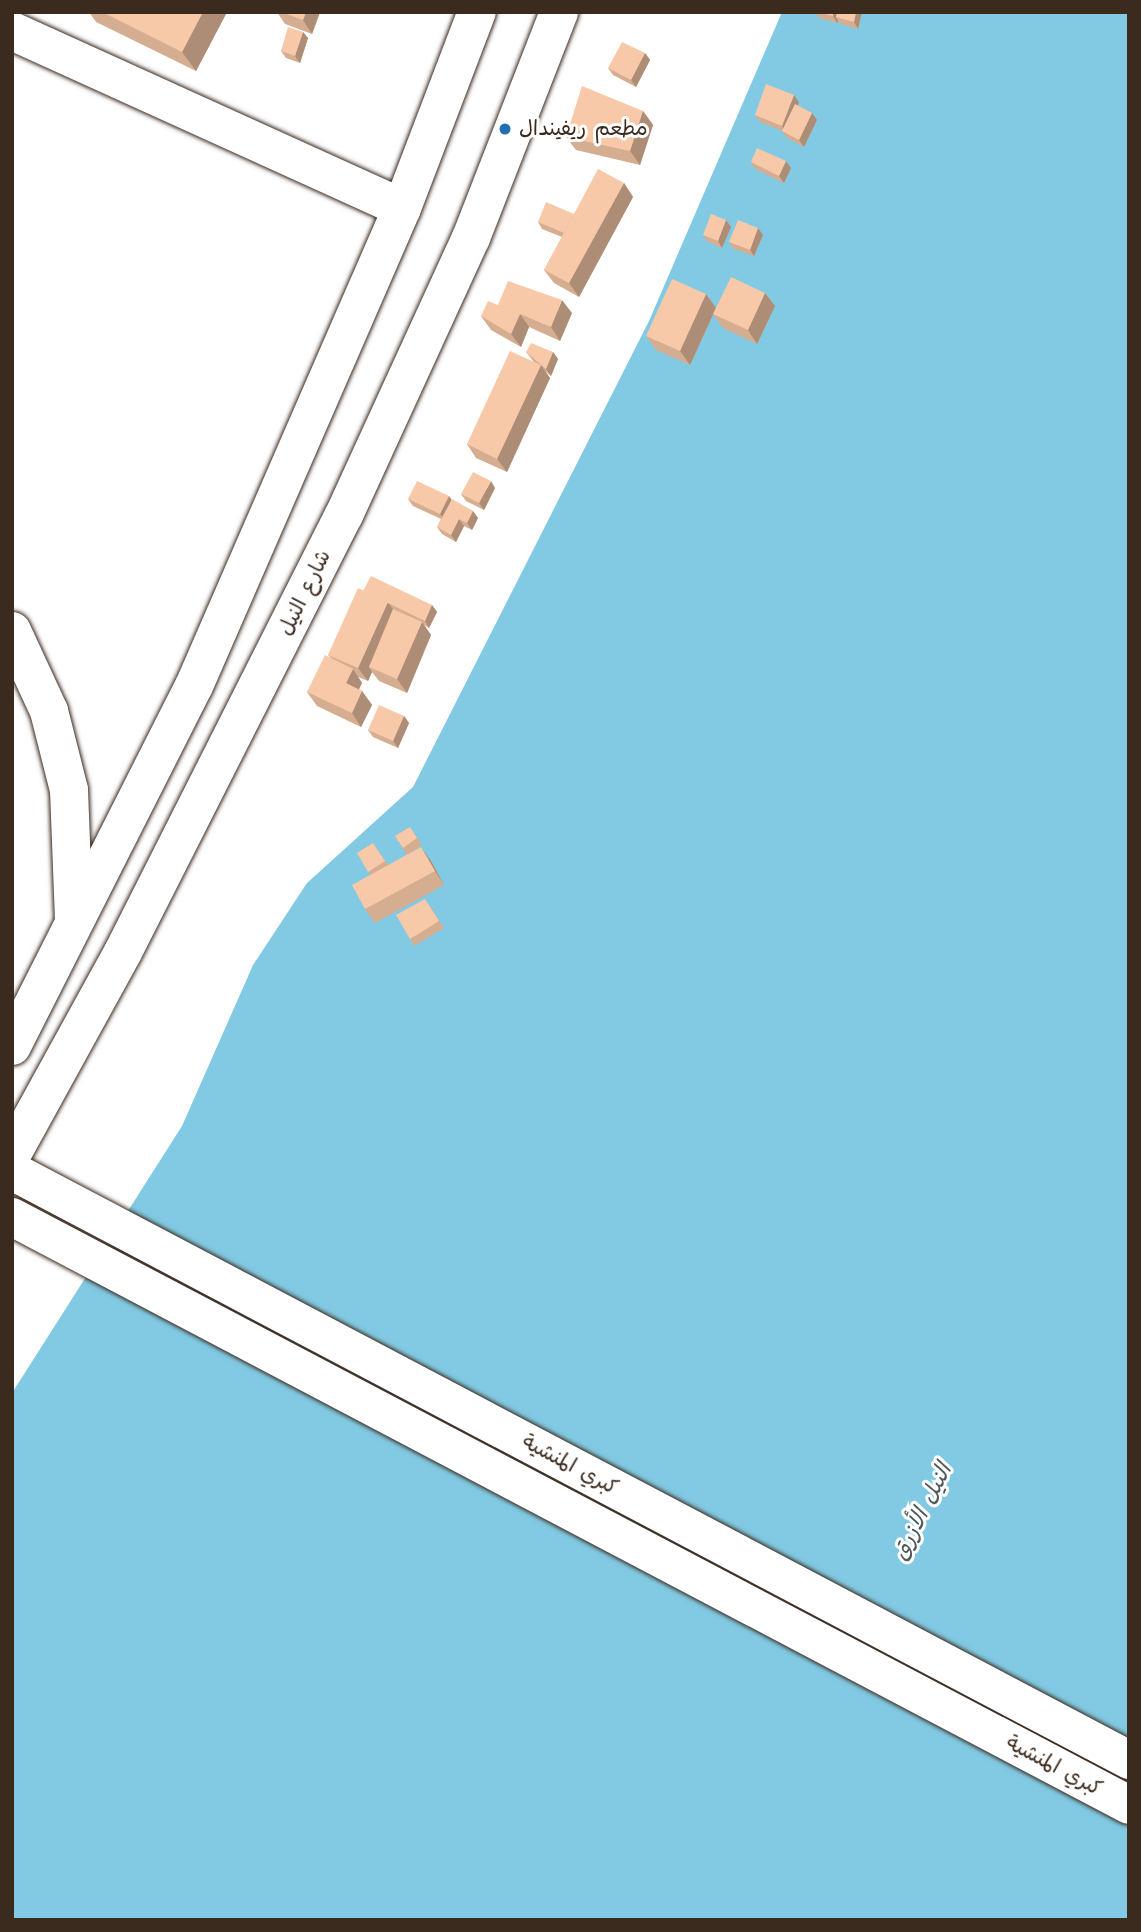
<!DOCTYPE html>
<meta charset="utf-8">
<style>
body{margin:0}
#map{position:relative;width:1141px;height:1932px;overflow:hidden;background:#fff;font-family:"Architects Daughter","Playpen Sans Arabic",sans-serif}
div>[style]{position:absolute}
.water>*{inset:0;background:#82cae3}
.roads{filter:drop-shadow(0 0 2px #3b2a1e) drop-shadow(0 0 2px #3b2a1e)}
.minor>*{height:38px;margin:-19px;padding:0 19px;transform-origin:19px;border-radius:19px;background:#fff}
.major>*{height:38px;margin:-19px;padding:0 19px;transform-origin:19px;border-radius:19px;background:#fff}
.wall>*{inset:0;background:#d5ad90}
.shaded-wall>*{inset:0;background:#ae8d76}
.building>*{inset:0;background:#f8c9a8}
.dots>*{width:19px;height:19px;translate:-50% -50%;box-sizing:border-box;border:4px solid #fff;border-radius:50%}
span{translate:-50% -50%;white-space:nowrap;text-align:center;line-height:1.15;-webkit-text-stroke:6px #fff;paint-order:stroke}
.poi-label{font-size:21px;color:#3b2a1e}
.left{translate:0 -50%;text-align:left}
.street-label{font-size:21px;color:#3b2a1e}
.water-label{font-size:23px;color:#505a59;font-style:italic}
.frame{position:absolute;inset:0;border:14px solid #3b2a1e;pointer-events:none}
</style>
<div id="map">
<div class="water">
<div style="clip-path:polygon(782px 12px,1129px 12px,1129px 1920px,12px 1920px,12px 1393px,182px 1126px,253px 965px,307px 883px,413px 787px,649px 321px)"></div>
</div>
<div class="roads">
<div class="minor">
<div style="left:12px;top:31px;width:428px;rotate:24.4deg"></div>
</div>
<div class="major">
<div style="left:12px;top:631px;width:88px;rotate:65.2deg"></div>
<div style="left:49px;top:711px;width:81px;rotate:75.8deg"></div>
<div style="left:69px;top:790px;width:129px;rotate:87.8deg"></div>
<div style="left:12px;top:1046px;width:403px;rotate:-63.2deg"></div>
<div style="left:194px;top:686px;width:521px;rotate:-66.48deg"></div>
<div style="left:402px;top:208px;width:210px;rotate:-69.1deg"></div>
<div style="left:12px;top:1154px;width:230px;rotate:-61.2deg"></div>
<div style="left:123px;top:952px;width:490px;rotate:-63.2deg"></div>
<div style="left:344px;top:515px;width:305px;rotate:-65.4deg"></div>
<div style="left:471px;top:238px;width:243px;rotate:-68.7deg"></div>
<div style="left:12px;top:1171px;width:1263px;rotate:27.8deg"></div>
<div style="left:12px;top:1217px;width:1262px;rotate:27.76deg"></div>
</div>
</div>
<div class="wall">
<div style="clip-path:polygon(89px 12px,227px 12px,196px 71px,96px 22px)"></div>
<div style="clip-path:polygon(277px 12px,320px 12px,312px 34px,285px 24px)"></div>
<div style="clip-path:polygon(815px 12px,862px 12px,858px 29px,841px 24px,838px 21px,837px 23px,819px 18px)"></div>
<div style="clip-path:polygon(303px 32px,308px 38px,300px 63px,286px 58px,281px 51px)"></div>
<div style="clip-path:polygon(645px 53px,650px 60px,636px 87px,613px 75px,608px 68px)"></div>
<div style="clip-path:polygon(799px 102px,797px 105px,812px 113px,817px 120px,804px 147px,787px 138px,782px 131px,760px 122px,755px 115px)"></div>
<div style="clip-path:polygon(643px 111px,653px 125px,640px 165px,576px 150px,566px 137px)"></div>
<div style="clip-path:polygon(751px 162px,791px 168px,784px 183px,755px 169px)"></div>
<div style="clip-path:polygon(624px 183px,633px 197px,579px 297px,554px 283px,544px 270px,562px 237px,542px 229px,538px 222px,574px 214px)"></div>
<div style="clip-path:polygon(726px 220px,731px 227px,722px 248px,708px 242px,703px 235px)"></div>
<div style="clip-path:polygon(758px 228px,763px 235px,754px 256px,734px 249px,729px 242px)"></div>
<div style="clip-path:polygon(765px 293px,775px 306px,757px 344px,723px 328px,713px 314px)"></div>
<div style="clip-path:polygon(706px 294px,716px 308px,690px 365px,656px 350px,646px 336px)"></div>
<div style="clip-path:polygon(498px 305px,572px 313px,560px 341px,529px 327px,521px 347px,491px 330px,481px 316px)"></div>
<div style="clip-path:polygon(526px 352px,553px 352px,558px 359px,551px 376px,545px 371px,550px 378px,507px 472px,476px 458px,467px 444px,534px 362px)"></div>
<div style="clip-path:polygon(495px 488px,484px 510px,466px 501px,461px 494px)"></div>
<div style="clip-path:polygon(449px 496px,451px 500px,473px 511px,478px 518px,472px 530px,464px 526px,456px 542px,442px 534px,437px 527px,441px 519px,413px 506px,408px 499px)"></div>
<div style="clip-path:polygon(363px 591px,432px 605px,437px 612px,429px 628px,424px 625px,431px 635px,407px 693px,379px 681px,372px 672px,368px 681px,358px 677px,362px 683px,359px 689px,362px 691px,372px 705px,361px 727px,317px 706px,307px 692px,331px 658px,328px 655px)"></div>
<div style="clip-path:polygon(404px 716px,409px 723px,398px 748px,373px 737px,368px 730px)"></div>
<div style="clip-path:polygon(410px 827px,422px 845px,407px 855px,395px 836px)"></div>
<div style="clip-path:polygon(373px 843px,388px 865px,431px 861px,444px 885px,375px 923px,365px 909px,371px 875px,357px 853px)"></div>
<div style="clip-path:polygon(430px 906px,444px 928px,414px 946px,410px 939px)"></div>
</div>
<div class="shaded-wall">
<div style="clip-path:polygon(203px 12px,227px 12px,196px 71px,182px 52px)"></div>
<div style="clip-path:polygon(306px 12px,320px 12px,312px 34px,303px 20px)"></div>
<div style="clip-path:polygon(833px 12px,840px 12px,836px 17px,838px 21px,837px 23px,833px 16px)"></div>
<div style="clip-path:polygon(856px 12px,862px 12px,858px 29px,854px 22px)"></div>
<div style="clip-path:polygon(303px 32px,308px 38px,300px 63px,295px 56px)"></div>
<div style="clip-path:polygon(645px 53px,650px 60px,636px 87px,631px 80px)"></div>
<div style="clip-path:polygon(794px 95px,799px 102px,787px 133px,782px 126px)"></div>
<div style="clip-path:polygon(643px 111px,653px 125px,640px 165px,630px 151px)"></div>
<div style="clip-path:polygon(812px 113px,817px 120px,804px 147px,799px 140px)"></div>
<div style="clip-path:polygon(786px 161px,791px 168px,784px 183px,779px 176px)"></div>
<div style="clip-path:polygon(624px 183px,633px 197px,579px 297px,569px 283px)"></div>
<div style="clip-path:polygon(726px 220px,731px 227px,722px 248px,718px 241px)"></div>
<div style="clip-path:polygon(758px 228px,763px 235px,754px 256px,750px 250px)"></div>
<div style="clip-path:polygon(765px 293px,775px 306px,757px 344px,748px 330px)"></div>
<div style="clip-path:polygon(706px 294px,716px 308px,690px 365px,680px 351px)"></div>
<div style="clip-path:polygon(562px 300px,572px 313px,560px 341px,551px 327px)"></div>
<div style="clip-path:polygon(520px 314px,529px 327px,521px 347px,511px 334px)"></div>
<div style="clip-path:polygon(553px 352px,558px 359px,551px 376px,546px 369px)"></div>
<div style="clip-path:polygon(541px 365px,550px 378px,507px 472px,497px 459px)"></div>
<div style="clip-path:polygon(491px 481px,495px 488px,484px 510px,479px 503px)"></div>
<div style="clip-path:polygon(449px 496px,454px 503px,445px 521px,440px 514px)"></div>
<div style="clip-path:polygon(473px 511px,478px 518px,472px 530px,467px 523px)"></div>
<div style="clip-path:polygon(459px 519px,464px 526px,456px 542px,451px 535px)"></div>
<div style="clip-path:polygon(388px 602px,397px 615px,369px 667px,372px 672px,368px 681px,358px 668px)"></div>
<div style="clip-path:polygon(432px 605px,437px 612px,429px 628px,425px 621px)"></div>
<div style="clip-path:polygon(422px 622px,431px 635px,407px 693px,397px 679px)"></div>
<div style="clip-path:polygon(353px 669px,362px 683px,355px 697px,346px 683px)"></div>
<div style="clip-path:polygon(362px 691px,372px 705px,361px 727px,352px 713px)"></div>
<div style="clip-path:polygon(404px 716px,409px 723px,398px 748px,393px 741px)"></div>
<div style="clip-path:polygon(421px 847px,431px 861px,444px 885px,435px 871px)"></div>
</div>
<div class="building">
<div style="clip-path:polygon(102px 12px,203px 12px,182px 52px)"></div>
<div style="clip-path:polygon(281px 12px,306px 12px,303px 20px)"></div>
<div style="clip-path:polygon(817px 12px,833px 12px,833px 16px)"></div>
<div style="clip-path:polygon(837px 12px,856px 12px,854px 22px,836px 17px)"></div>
<div style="clip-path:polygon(288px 27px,303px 32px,295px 56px,281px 51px)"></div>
<div style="clip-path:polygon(622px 42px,645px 53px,631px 80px,608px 68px)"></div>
<div style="clip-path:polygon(766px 84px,794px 95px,782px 126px,755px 115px)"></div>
<div style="clip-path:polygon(582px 86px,643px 111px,630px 151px,566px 137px)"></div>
<div style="clip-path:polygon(795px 104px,812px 113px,799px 140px,782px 131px)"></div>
<div style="clip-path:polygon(757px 148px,786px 161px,779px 176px,751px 162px)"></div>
<div style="clip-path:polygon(598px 169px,624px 183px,569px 283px,544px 270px)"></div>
<div style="clip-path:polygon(546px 202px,574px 214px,564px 233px,538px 222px)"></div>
<div style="clip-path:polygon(711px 214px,726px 220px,718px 241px,703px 235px)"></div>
<div style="clip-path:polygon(738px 220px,758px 228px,750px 250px,729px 242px)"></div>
<div style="clip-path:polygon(731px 277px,765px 293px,748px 330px,713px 314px)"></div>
<div style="clip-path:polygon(672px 279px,706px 294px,680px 351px,646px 336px)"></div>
<div style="clip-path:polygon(508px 281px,562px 300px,551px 327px,520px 314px,511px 334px,481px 316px,488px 301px,498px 305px)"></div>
<div style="clip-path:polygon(531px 343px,553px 352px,546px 369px,526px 352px)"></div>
<div style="clip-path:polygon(510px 351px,541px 365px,497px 459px,467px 444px)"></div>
<div style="clip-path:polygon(473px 472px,491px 481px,479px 503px,461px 494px)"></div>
<div style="clip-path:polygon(417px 481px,449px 496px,440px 514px,408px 499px)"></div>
<div style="clip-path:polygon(452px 499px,473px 511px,467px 523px,459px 519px,451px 535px,437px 527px)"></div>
<div style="clip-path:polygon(371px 576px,432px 605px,425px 621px,363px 591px)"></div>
<div style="clip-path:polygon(358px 588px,388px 602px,358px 668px,328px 655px)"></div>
<div style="clip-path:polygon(393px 609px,422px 622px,397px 679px,369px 667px)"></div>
<div style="clip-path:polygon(325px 655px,353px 669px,346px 683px,362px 691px,352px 713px,307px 692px)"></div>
<div style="clip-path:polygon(379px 705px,404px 716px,393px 741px,368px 730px)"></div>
<div style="clip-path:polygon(410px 827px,417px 838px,403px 848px,395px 836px)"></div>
<div style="clip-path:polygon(373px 843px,385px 861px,368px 872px,357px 853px)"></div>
<div style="clip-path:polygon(421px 847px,435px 871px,365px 909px,352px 885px)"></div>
<div style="clip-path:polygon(425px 899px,439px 921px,410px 939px,396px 915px)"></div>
</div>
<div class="dots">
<div style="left:505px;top:129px;background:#1f6fb2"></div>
</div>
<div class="poi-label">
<span class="left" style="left:519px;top:129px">مطعم ريفيندال</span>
</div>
<div class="street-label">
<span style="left:305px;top:593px;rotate:-64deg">شارع النيل</span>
<span style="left:570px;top:1465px;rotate:28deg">كبري المنشية</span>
<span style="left:1054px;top:1766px;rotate:28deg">كبري المنشية</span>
</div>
<div class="water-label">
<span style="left:922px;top:1512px;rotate:-63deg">النيل الأزرق</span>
</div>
<div class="frame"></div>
</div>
